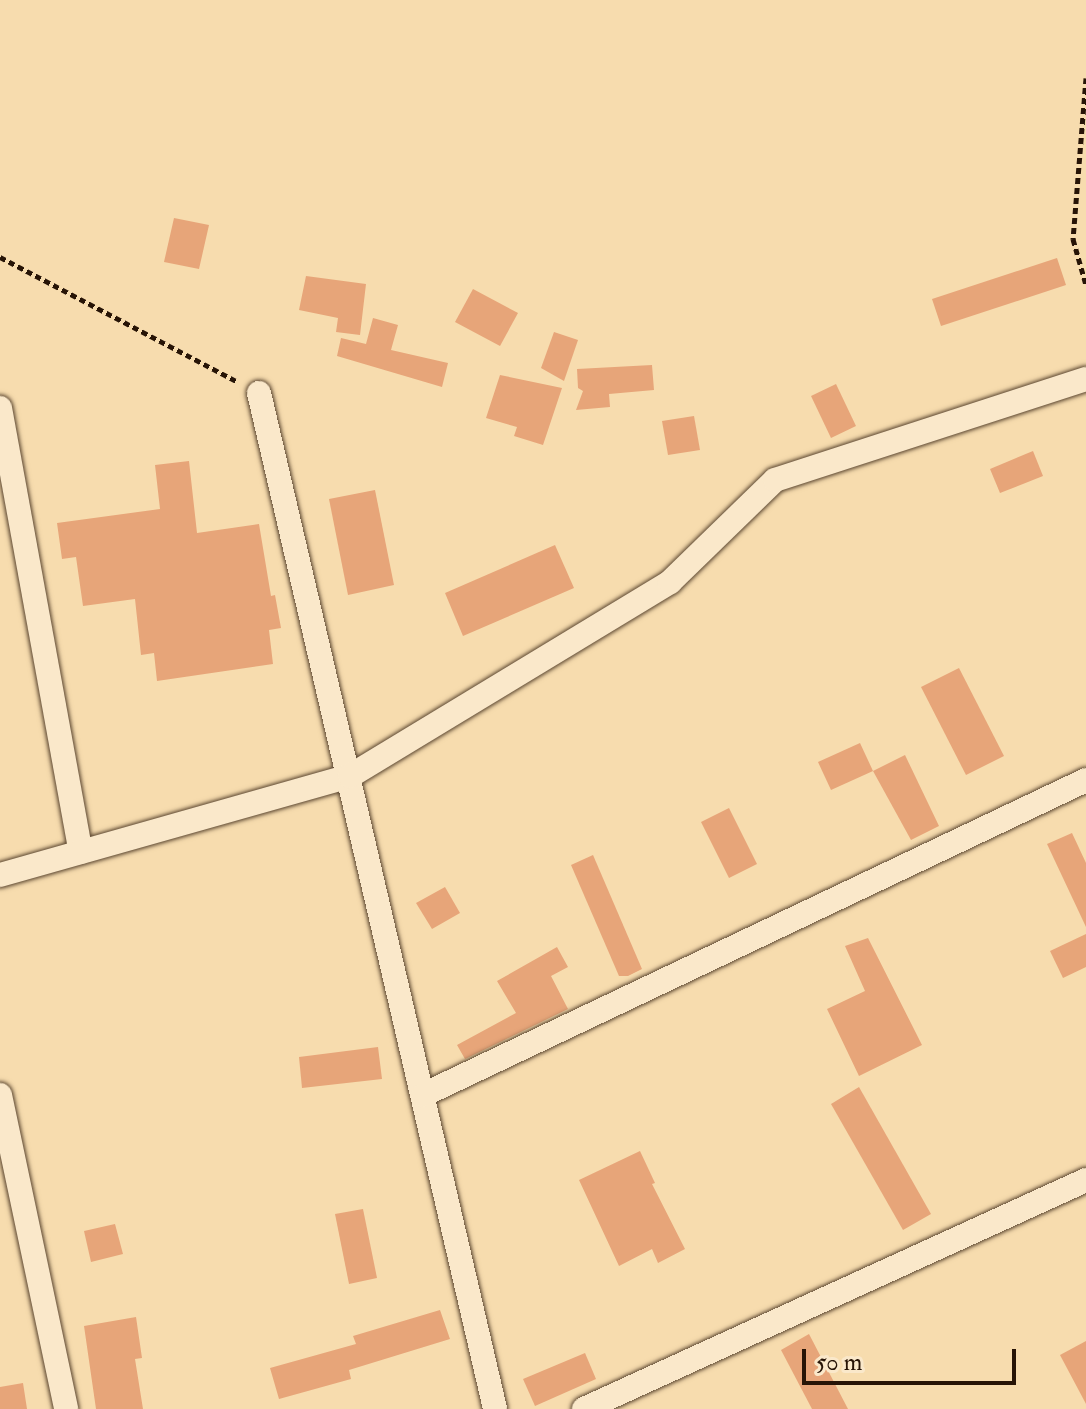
<!DOCTYPE html>
<style>
body{margin:0}
#map{position:relative;width:1086px;height:1409px;overflow:hidden;background:#f7dcae;font-family:"IM FELL Double Pica",serif}
div>[style]{position:absolute}
.building>*{inset:0;background:#e7a579}
.path>*{height:5px;margin-top:-2.5px;transform-origin:0;background:repeating-linear-gradient(90deg,#271406 0 6px,transparent 0 10px)}
.roads{filter:drop-shadow(0 0 2px #5b4630) drop-shadow(0 0 2px #5b4630)}
.minor>*{height:24px;margin:-12px;padding:0 12px;transform-origin:12px;border-radius:12px;background:#fae8ca}
span{translate:-50% -50%;white-space:nowrap;text-align:center;line-height:1.15;-webkit-text-stroke:6px #fae8ca;paint-order:stroke}
.scale{position:absolute;left:802px;top:1349px;width:214px;height:36px;box-sizing:border-box;border:4px solid #271406;border-top:0;padding-left:10px;font-size:24px;line-height:28px;white-space:nowrap;color:#271406;-webkit-text-stroke:6px #fae8ca;paint-order:stroke}
</style>
<div id="map">
<div class="building">
<div style="clip-path:polygon(174px 218px,209px 225px,199px 269px,164px 262px)"></div>
<div style="clip-path:polygon(1057px 258px,1066px 285px,941px 326px,932px 299px)"></div>
<div style="clip-path:polygon(306px 276px,366px 284px,360px 335px,336px 332px,338px 318px,299px 310px)"></div>
<div style="clip-path:polygon(473px 289px,518px 313px,500px 346px,455px 322px)"></div>
<div style="clip-path:polygon(373px 318px,398px 325px,391px 350px,448px 363px,442px 387px,337px 356px,341px 338px,366px 344px)"></div>
<div style="clip-path:polygon(554px 332px,578px 340px,564px 381px,541px 368px)"></div>
<div style="clip-path:polygon(652px 365px,654px 390px,609px 394px,610px 407px,576px 410px,583px 391px,578px 388px,577px 369px)"></div>
<div style="clip-path:polygon(500px 375px,562px 388px,543px 445px,514px 436px,517px 427px,486px 418px)"></div>
<div style="clip-path:polygon(836px 384px,856px 426px,831px 438px,811px 396px)"></div>
<div style="clip-path:polygon(694px 416px,700px 450px,668px 455px,662px 421px)"></div>
<div style="clip-path:polygon(1033px 451px,1043px 476px,1000px 493px,990px 469px)"></div>
<div style="clip-path:polygon(189px 461px,197px 533px,259px 524px,271px 596px,275px 595px,281px 628px,269px 630px,273px 664px,157px 681px,154px 653px,141px 655px,135px 599px,83px 606px,76px 557px,62px 559px,57px 523px,160px 509px,155px 465px)"></div>
<div style="clip-path:polygon(375px 490px,394px 585px,348px 595px,329px 499px)"></div>
<div style="clip-path:polygon(555px 545px,574px 588px,463px 636px,445px 593px)"></div>
<div style="clip-path:polygon(959px 668px,1004px 756px,966px 775px,921px 687px)"></div>
<div style="clip-path:polygon(860px 743px,873px 771px,831px 790px,818px 762px)"></div>
<div style="clip-path:polygon(905px 755px,939px 826px,911px 840px,873px 771px)"></div>
<div style="clip-path:polygon(729px 808px,757px 864px,729px 878px,701px 822px)"></div>
<div style="clip-path:polygon(1072px 833px,1086px 863px,1086px 927px,1047px 844px)"></div>
<div style="clip-path:polygon(593px 855px,642px 969px,628px 976px,619px 976px,571px 865px)"></div>
<div style="clip-path:polygon(445px 887px,460px 913px,432px 929px,416px 903px)"></div>
<div style="clip-path:polygon(1086px 934px,1086px 967px,1063px 978px,1050px 951px)"></div>
<div style="clip-path:polygon(868px 938px,922px 1045px,859px 1076px,827px 1009px,865px 991px,845px 946px)"></div>
<div style="clip-path:polygon(557px 947px,568px 967px,551px 976px,568px 1009px,465px 1059px,457px 1045px,516px 1013px,497px 981px)"></div>
<div style="clip-path:polygon(378px 1047px,382px 1079px,302px 1088px,299px 1057px)"></div>
<div style="clip-path:polygon(859px 1087px,931px 1214px,903px 1230px,831px 1104px)"></div>
<div style="clip-path:polygon(640px 1151px,655px 1183px,652px 1184px,685px 1249px,658px 1263px,652px 1249px,619px 1266px,579px 1180px)"></div>
<div style="clip-path:polygon(363px 1209px,377px 1278px,349px 1284px,335px 1214px)"></div>
<div style="clip-path:polygon(115px 1224px,123px 1254px,91px 1262px,84px 1231px)"></div>
<div style="clip-path:polygon(440px 1310px,450px 1339px,349px 1370px,351px 1379px,279px 1399px,270px 1368px,356px 1344px,353px 1336px)"></div>
<div style="clip-path:polygon(136px 1317px,142px 1358px,135px 1359px,143px 1409px,96px 1409px,84px 1326px)"></div>
<div style="clip-path:polygon(809px 1334px,848px 1409px,812px 1409px,781px 1350px)"></div>
<div style="clip-path:polygon(1086px 1341px,1086px 1404px,1060px 1355px)"></div>
<div style="clip-path:polygon(585px 1353px,596px 1379px,535px 1406px,523px 1379px)"></div>
<div style="clip-path:polygon(23px 1383px,27px 1409px,0 1409px,0 1387px)"></div>
</div>
<div class="path">
<div style="left:1086px;top:78px;width:162px;rotate:94.6deg"></div>
<div style="left:1073px;top:239px;width:48px;rotate:74.2deg"></div>
<div style="left:0;top:257px;width:267px;rotate:27.7deg"></div>
</div>
<div class="roads">
<div class="minor">
<div style="left:259px;top:393px;width:1043px;rotate:76.92deg"></div>
<div style="left:0;top:408px;width:451px;rotate:79.7deg"></div>
<div style="left:0;top:875px;width:364px;rotate:-15.8deg"></div>
<div style="left:350px;top:776px;width:374px;rotate:-31.2deg"></div>
<div style="left:670px;top:582px;width:146px;rotate:-44.2deg"></div>
<div style="left:775px;top:480px;width:327px;rotate:-18deg"></div>
<div style="left:0;top:1095px;width:321px;rotate:78.1deg"></div>
<div style="left:423px;top:1095px;width:734px;rotate:-25.41deg"></div>
<div style="left:584px;top:1409px;width:552px;rotate:-24.52deg"></div>
</div>
</div>
<div class="scale">50 m</div>
</div>
